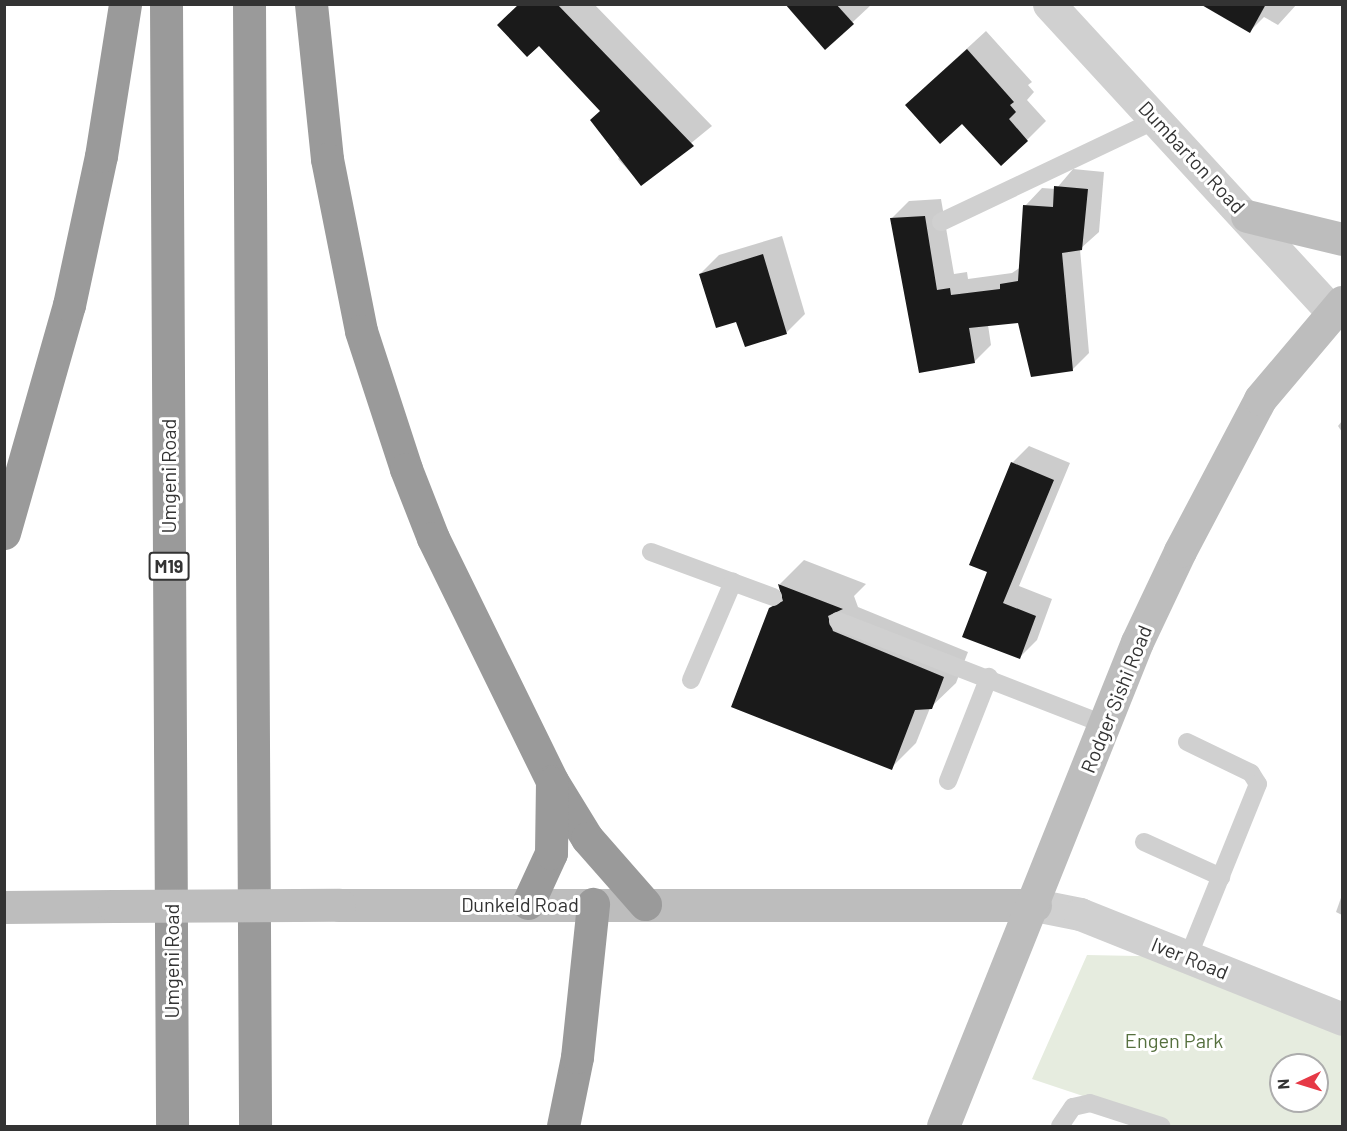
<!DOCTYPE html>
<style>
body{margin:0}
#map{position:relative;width:1347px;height:1131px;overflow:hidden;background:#fff;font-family:Barlow,sans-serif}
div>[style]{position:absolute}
.green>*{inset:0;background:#e6ecdf}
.shadow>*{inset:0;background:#0003}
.building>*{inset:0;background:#1a1a1a}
.lane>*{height:18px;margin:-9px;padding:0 9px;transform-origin:9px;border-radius:9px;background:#d0d0d0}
.street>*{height:33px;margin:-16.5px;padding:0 16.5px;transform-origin:16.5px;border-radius:16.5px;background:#d0d0d0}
.secondary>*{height:33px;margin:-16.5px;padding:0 16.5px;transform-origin:16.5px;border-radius:16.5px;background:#bdbdbd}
.highway>*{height:33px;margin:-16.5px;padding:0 16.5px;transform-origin:16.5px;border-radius:16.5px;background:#9a9a9a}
.secondary-bridge>*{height:33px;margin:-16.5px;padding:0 16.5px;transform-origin:16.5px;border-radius:16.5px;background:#bdbdbd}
span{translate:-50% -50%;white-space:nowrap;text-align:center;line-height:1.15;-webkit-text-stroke:6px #fff;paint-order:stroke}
.shield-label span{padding:2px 4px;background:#fff;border:2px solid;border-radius:4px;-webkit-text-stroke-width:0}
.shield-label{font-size:18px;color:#333;font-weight:700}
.street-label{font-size:20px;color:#333}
.park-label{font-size:20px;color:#56703f}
.frame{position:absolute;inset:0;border:6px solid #333;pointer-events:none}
.north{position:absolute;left:1269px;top:1053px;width:60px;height:60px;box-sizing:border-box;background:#fff;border:2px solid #adadad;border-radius:50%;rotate:266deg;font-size:16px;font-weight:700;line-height:24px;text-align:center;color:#333}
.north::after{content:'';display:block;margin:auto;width:21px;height:27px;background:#e63946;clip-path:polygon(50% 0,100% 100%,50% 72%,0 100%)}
</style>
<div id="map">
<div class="green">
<div style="clip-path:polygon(evenodd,1087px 955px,1188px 957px,1342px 1018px,1342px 1126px,1173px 1126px,1032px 1079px,1087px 955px,1281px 1065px,1317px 1065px,1317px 1101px,1281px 1101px,1281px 1065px)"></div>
</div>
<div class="shadow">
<div style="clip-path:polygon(520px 4px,594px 4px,712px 126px,641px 184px,618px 159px,623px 153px,602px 110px)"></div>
<div style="clip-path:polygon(786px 4px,870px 4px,871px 5px,825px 48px)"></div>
<div style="clip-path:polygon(1232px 4px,1297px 4px,1278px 25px,1264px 17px,1250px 31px)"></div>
<div style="clip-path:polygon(986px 31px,1032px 82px,1028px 85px,1034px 92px,1027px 100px,1046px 121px,1027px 140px,962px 121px,926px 86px)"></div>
<div style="clip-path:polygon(1073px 169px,1104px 172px,1099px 232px,1080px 249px,1089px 353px,1072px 370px,1019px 322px,988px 325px,991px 345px,974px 362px,892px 218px,909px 201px,941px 199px,954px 274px,967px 272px,968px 279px,1012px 273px,1021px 267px,1025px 206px,1042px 188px,1056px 189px)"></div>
<div style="clip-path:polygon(782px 236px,805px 314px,786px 333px,737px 320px,700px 274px,719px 255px)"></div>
<div style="clip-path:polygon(1342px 421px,1342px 432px,1338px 426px)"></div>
<div style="clip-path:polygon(1029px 446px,1070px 463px,1019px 586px,1052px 599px,1037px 640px,1020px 657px,988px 571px,1012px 463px)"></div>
<div style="clip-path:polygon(804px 560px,866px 584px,854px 596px,858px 607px,968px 652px,956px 683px,930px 708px,916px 743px,891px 768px,770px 608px,783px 596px,780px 584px)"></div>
<div style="clip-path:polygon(1342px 895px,1342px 915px,1336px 912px)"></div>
</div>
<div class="building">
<div style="clip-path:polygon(519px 4px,557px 4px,694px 146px,641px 186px,590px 120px,600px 111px,539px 46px,527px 57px,497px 25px)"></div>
<div style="clip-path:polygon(785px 4px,836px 4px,854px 24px,825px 50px)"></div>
<div style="clip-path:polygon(1200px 4px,1266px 4px,1250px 33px)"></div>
<div style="clip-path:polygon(967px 49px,1014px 102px,1010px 105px,1016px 112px,1009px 119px,1028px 141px,1001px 166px,962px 124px,940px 144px,905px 105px)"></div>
<div style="clip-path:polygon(1054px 186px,1088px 189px,1082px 250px,1062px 253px,1073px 371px,1031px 377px,1018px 323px,969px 328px,975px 363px,919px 373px,890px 218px,925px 216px,937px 290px,950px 288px,951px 295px,1000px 289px,1000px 284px,1018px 281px,1023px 205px,1053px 207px)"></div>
<div style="clip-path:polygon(763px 254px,787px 334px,745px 347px,736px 322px,716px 328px,699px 274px)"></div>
<div style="clip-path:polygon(1011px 462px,1054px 480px,1003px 603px,1036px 616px,1020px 659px,962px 637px,987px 572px,969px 565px)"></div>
<div style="clip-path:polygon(778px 584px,843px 609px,828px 616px,833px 631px,944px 677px,932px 709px,915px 710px,892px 770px,731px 707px,769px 608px,783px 601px)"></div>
</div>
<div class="lane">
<div style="left:941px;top:222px;width:238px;rotate:-25.4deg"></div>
<div style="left:651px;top:552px;width:130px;rotate:20.2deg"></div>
<div style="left:838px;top:621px;width:287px;rotate:21.2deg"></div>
<div style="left:691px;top:680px;width:107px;rotate:-66.8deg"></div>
<div style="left:1187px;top:742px;width:71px;rotate:25.8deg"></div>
<div style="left:1251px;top:773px;width:13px;rotate:58deg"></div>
<div style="left:1258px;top:784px;width:187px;rotate:112deg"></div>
<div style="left:948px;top:781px;width:112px;rotate:-68.5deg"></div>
<div style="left:1144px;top:842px;width:85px;rotate:24.4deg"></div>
<div style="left:1060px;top:1126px;width:23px;rotate:-56deg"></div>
<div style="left:1073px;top:1107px;width:17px;rotate:-13deg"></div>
<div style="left:1090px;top:1103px;width:75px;rotate:17.9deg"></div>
</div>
<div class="street">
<div style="left:1049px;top:4px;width:418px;rotate:47.4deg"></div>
<div style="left:1035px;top:905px;width:46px;rotate:11.3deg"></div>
<div style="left:1080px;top:914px;width:282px;rotate:21.8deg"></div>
</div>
<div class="secondary">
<div style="left:1247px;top:216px;width:98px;rotate:13.6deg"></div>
<div style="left:339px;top:905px;width:696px"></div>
<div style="left:4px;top:907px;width:110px;rotate:-0.5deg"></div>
<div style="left:943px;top:1126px;width:521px;rotate:-68.16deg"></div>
<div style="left:1137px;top:642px;width:101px;rotate:-64.7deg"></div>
<div style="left:1180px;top:551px;width:172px;rotate:-62.2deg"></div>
<div style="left:1260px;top:399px;width:127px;rotate:-49.8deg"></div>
</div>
<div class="highway">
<div style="left:166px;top:4px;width:1122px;rotate:89.69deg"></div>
<div style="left:249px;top:4px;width:1122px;rotate:89.69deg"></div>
<div style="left:311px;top:4px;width:156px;rotate:84.1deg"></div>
<div style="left:327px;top:159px;width:175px;rotate:78.8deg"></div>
<div style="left:361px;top:331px;width:145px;rotate:71.9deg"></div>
<div style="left:406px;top:469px;width:74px;rotate:68.6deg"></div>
<div style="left:433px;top:538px;width:271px;rotate:63.9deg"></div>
<div style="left:552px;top:781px;width:67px;rotate:58.4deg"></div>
<div style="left:587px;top:838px;width:88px;rotate:48.7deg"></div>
<div style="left:4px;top:533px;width:237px;rotate:-74.1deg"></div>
<div style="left:69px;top:305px;width:152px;rotate:-77.9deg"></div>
<div style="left:101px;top:156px;width:154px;rotate:-81deg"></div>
<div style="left:528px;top:903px;width:55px;rotate:-65.3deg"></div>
<div style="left:551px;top:853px;width:70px;rotate:-89.2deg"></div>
<div style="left:563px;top:1126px;width:70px;rotate:-78.5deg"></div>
<div style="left:577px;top:1057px;width:154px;rotate:-84deg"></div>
</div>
<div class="secondary-bridge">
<div style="left:114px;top:906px;width:225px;rotate:-0.3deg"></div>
</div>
<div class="shield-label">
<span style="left:169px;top:566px">M19</span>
</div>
<div class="street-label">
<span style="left:1192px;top:157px;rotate:47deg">Dumbarton Road</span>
<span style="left:168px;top:476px;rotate:-90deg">Umgeni Road</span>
<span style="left:1116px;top:699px;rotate:-68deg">Rodger Sishi Road</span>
<span style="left:520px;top:904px">Dunkeld Road</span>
<span style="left:1190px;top:958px;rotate:22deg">Iver Road</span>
<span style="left:171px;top:961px;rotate:-90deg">Umgeni Road</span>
</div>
<div class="park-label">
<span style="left:1174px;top:1040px">Engen Park</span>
</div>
<div class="frame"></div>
<div class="north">N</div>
</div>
